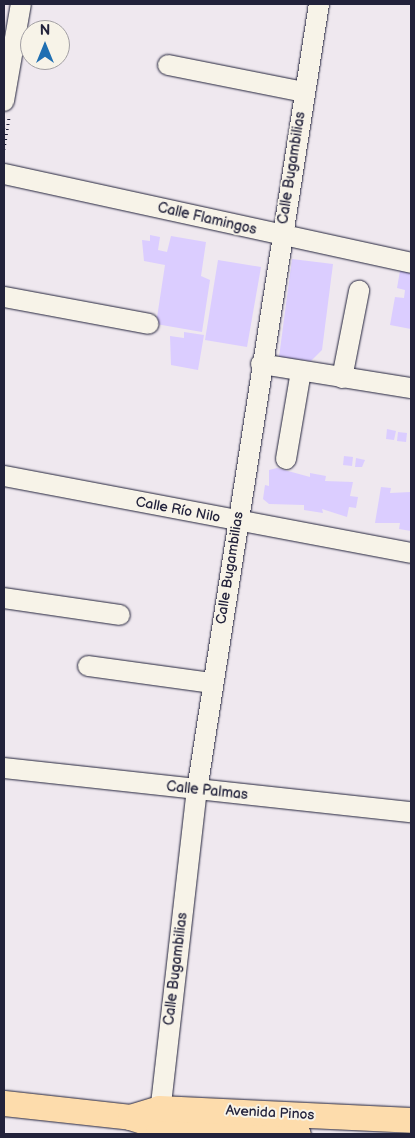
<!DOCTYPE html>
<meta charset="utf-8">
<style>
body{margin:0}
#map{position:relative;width:415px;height:1138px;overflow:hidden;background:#efe8ef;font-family:"Balsamiq Sans",sans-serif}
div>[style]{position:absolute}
.building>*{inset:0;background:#dbcdff}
.path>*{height:3px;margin-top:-1.5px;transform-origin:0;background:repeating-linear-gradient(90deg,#22223b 0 1px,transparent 0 5px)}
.roads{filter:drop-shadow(0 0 1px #22223b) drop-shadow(0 0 1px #22223b)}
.minor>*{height:20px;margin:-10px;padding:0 10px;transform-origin:10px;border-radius:10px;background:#f7f3e8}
.major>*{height:25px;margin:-12.5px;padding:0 12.5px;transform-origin:12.5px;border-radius:12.5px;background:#fddcac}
span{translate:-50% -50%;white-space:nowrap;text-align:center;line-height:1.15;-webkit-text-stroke:4px #f7f3e8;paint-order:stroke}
.street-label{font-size:14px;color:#22223b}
.frame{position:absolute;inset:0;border:5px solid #22223b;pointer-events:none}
.north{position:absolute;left:20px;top:20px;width:50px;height:50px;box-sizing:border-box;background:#f7f3e8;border:1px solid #a29fa3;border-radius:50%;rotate:0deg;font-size:14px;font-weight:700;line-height:20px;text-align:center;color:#22223b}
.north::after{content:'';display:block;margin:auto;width:18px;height:22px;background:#1f6fb2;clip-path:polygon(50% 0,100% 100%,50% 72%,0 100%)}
</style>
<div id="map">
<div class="building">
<div style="clip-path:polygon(150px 235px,160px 237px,158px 250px,167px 252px,171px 236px,206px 242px,201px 276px,210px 280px,202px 332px,156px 324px,165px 265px,144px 261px,142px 240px,150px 241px)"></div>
<div style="clip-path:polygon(292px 259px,333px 264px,322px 350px,311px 361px,279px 357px)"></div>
<div style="clip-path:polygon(218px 260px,261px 267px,247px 347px,205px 340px)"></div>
<div style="clip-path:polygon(401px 265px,411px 267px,411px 329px,390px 325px,395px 297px,404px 298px,405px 290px,397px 288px)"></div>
<div style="clip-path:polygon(184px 332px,204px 335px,198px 370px,171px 365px,170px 336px,184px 338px)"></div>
<div style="clip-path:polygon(387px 429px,396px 431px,394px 440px,386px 439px)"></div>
<div style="clip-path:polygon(398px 432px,407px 433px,406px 442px,397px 441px)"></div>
<div style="clip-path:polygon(344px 456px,353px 457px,352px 466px,343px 465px)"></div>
<div style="clip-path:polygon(356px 458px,365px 460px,362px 467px,355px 467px)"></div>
<div style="clip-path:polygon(277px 468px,310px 477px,310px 473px,326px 476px,325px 481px,353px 482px,350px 496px,358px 497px,356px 508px,349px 507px,347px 517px,322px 509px,323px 513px,304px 510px,304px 505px,269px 504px,263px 499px,265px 485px,269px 486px,269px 470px)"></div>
<div style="clip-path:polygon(381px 487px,391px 488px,390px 493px,411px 492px,411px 531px,399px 529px,400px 523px,375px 523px)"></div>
</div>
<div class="path">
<div style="left:4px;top:149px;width:31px;rotate:-81deg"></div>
</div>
<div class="roads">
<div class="minor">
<div style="left:168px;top:65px;width:139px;rotate:11.2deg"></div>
<div style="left:4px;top:101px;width:98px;rotate:-80.1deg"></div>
<div style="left:4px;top:174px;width:417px;rotate:12.3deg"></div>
<div style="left:4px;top:297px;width:147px;rotate:10.5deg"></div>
<div style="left:261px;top:364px;width:152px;rotate:9.1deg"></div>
<div style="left:342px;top:378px;width:89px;rotate:-78.9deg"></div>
<div style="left:286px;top:459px;width:89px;rotate:-80.3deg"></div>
<div style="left:4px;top:476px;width:414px;rotate:10.7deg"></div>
<div style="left:4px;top:598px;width:117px;rotate:8.3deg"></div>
<div style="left:88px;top:666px;width:125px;rotate:7.8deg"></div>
<div style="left:4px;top:768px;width:409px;rotate:6.2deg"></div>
<div style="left:159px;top:1122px;width:334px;rotate:-83.5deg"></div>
<div style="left:197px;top:790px;width:795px;rotate:-81.18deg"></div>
</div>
<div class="major">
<div style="left:4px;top:1103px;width:127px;rotate:6.3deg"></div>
<div style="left:130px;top:1117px;width:29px;rotate:18deg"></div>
<div style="left:158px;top:1126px;width:140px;rotate:3.3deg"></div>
<div style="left:130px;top:1117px;width:30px;rotate:-17deg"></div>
<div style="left:159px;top:1108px;width:252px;rotate:2.7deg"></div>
</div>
</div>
<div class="street-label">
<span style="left:292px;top:168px;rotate:-81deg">Calle Bugambilias</span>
<span style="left:207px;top:219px;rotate:13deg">Calle Flamingos</span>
<span style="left:178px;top:510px;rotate:11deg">Calle Río Nilo</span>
<span style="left:230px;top:568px;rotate:-81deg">Calle Bugambilias</span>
<span style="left:207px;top:791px;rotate:6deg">Calle Palmas</span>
<span style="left:176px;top:969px;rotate:-83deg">Calle Bugambilias</span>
<span style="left:270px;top:1113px;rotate:3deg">Avenida Pinos</span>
</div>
<div class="frame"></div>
<div class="north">N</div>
</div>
